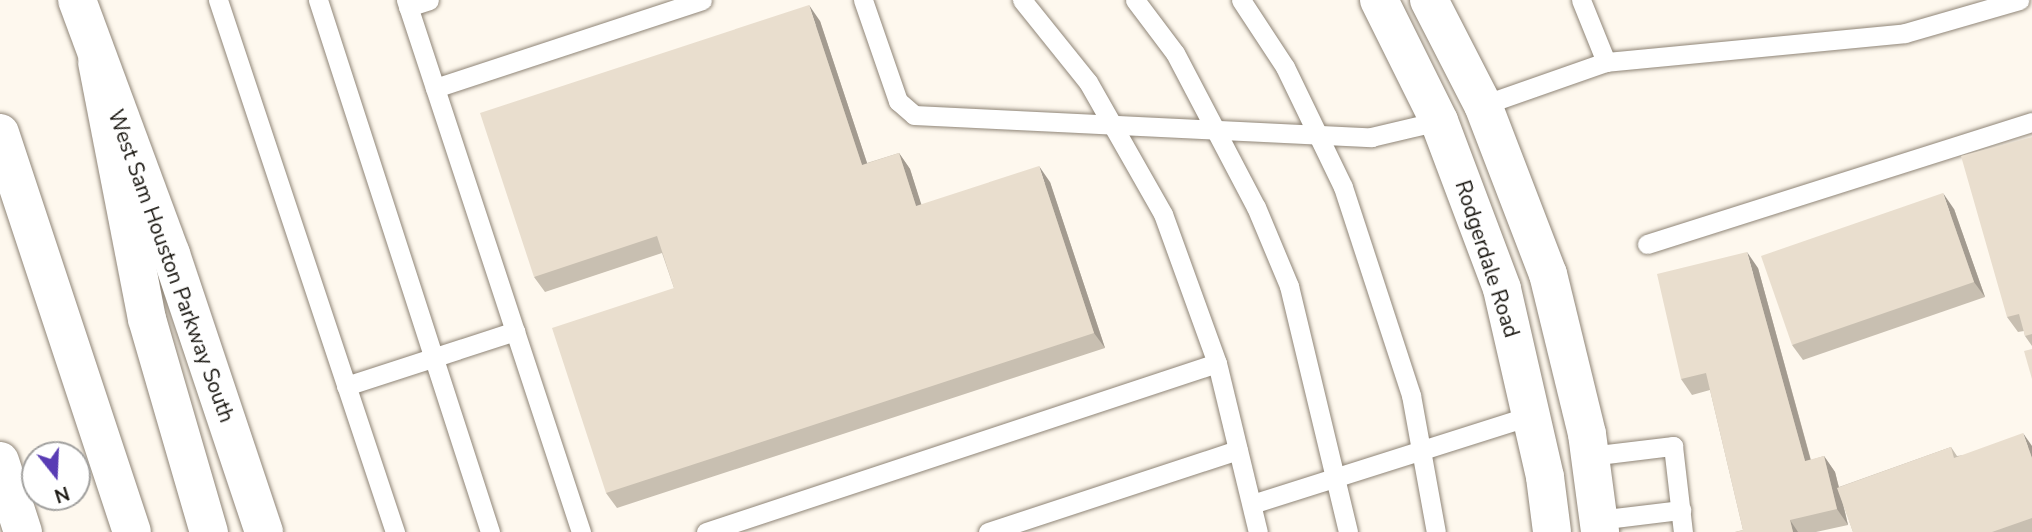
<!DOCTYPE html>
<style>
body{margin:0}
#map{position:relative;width:2032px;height:532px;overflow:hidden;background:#fef8ee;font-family:"Nunito Sans",sans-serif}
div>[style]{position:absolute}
.roads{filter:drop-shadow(0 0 2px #8f8577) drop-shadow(0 0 2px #8f8577)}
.lane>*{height:19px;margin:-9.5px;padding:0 9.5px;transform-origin:9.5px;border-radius:9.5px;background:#fff}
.secondary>*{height:38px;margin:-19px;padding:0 19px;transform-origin:19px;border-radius:19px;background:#fff}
.highway>*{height:38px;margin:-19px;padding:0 19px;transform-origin:19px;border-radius:19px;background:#fff}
.wall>*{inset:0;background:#c8bfb1}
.shaded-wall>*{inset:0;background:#a39b90}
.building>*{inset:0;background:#e9dece}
span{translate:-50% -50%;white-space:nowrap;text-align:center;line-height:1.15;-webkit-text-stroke:7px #fff;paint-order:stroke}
.street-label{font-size:21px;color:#17140e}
.north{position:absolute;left:21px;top:441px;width:70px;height:70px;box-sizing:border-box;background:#fff;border:2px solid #a2a19f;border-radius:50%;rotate:162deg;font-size:19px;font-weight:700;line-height:28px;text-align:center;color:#17140e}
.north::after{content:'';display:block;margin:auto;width:24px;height:32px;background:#593cb4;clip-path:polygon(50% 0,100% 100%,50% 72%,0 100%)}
</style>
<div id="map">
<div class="roads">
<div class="lane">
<div style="left:218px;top:0;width:561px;rotate:71.6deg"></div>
<div style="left:318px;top:0;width:559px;rotate:72.08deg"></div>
<div style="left:406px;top:0;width:560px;rotate:71.79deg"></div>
<div style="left:863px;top:0;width:107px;rotate:70.9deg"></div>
<div style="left:898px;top:101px;width:21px;rotate:41deg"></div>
<div style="left:914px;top:115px;width:458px;rotate:2.8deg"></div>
<div style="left:1371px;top:137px;width:70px;rotate:-13.2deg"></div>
<div style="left:1022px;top:0;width:105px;rotate:51.2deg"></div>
<div style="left:1088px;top:82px;width:152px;rotate:60.4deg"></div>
<div style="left:1163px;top:214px;width:158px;rotate:70.1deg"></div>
<div style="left:1217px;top:363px;width:174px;rotate:76.4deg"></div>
<div style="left:1135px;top:0;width:66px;rotate:53deg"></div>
<div style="left:1175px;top:53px;width:174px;rotate:62.3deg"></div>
<div style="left:1256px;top:207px;width:86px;rotate:67.3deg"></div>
<div style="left:1289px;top:286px;width:253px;rotate:76.5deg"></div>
<div style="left:1241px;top:0;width:80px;rotate:56.7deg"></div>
<div style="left:1285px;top:67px;width:133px;rotate:64.2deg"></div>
<div style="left:1343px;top:187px;width:219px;rotate:71.9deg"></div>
<div style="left:1411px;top:395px;width:139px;rotate:79.7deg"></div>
<div style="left:1581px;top:0;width:67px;rotate:68deg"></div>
<div style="left:408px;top:7px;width:22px;rotate:-18deg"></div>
<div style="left:435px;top:88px;width:281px;rotate:-18.2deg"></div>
<div style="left:1483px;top:105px;width:130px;rotate:-19.3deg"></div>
<div style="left:1606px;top:62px;width:300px;rotate:-5.5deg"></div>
<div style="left:1905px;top:33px;width:119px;rotate:-16.1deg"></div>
<div style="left:1647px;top:244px;width:404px;rotate:-17.6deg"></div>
<div style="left:346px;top:386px;width:178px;rotate:-18deg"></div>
<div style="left:1590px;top:456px;width:84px;rotate:-6.9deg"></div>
<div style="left:1673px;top:446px;width:87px;rotate:83.4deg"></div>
<div style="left:1252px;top:504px;width:294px;rotate:-17.6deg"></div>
<div style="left:1598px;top:520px;width:84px;rotate:-6.9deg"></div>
<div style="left:706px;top:532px;width:538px;rotate:-18.3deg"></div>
<div style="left:988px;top:532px;width:263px;rotate:-18.2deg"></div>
</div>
<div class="secondary">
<div style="left:77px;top:0;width:271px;rotate:69.7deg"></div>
<div style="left:171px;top:254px;width:293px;rotate:71.5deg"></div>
<div style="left:1379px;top:0;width:135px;rotate:63.6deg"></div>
<div style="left:1439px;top:121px;width:179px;rotate:69.4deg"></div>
<div style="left:1502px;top:289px;width:193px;rotate:77.1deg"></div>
<div style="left:1545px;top:477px;width:55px;rotate:82.7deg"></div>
<div style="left:1429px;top:0;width:118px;rotate:62.8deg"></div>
<div style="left:1483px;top:105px;width:181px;rotate:69deg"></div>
<div style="left:1548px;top:274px;width:165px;rotate:76.3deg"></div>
<div style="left:1587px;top:434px;width:99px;rotate:82.4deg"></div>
</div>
<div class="highway">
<div style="left:97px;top:62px;width:262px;rotate:79deg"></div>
<div style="left:147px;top:319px;width:222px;rotate:73.8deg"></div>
<div style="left:0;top:133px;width:420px;rotate:71.7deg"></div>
<div style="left:0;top:461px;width:75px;rotate:72.1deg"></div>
</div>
</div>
<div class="wall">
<div style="clip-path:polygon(820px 21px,867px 163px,899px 153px,910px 169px,921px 205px,1050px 182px,1105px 348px,617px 508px,606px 493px,674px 288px,662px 253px,545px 292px,534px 277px)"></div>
<div style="clip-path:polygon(2032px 137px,2032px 346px,2025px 336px,2024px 331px,2018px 332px,2007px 317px)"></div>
<div style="clip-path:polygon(1954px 209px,1985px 297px,1803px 360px,1792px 345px)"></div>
<div style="clip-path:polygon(1758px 268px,1811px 460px,1824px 456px,1835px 472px,1839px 487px,1951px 447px,1957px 456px,2032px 446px,2032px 532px,1853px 532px,1843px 503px,1848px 525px,1816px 532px,1735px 532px,1743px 530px,1710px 390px,1692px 395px,1681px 379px)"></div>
</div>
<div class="shaded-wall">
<div style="clip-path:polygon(809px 5px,820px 21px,873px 181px,862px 165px)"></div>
<div style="clip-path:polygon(899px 153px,910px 169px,927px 222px,916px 206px)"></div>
<div style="clip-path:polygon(1039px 166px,1050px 182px,1105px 348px,1094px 333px)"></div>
<div style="clip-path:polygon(1943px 193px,1954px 209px,1985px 297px,1974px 282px)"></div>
<div style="clip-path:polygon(1747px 252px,1758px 268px,1815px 476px,1805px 461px)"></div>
<div style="clip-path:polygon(2023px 433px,2032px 446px,2032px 458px)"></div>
<div style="clip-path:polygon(1824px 456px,1835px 472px,1848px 525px,1837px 509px)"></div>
<div style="clip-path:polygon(1790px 520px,1798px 532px,1793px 532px)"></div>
</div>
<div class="building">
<div style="clip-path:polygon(809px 5px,862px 165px,899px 153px,916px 206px,1039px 166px,1094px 333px,606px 493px,552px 328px,674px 288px,657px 236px,534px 277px,480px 113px)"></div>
<div style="clip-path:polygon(2032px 137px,2032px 334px,2025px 336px,2019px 314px,2007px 317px,1961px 156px)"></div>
<div style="clip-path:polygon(1943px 193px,1974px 282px,1792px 345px,1761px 256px)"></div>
<div style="clip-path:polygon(1747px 252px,1805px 461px,1824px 456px,1837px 509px,1790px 520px,1793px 532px,1735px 532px,1743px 530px,1706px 373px,1681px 379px,1657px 274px)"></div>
<div style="clip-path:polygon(2032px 349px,2032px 379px,2024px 351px)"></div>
<div style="clip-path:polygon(2023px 433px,2032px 458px,2032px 518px,1992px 532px,1853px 532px,1837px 488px,1951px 447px,1954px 458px)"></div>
</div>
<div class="street-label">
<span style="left:1487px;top:259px;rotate:72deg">Rodgerdale Road</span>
<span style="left:171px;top:266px;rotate:70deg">West Sam Houston Parkway South</span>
</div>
<div class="north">N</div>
</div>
